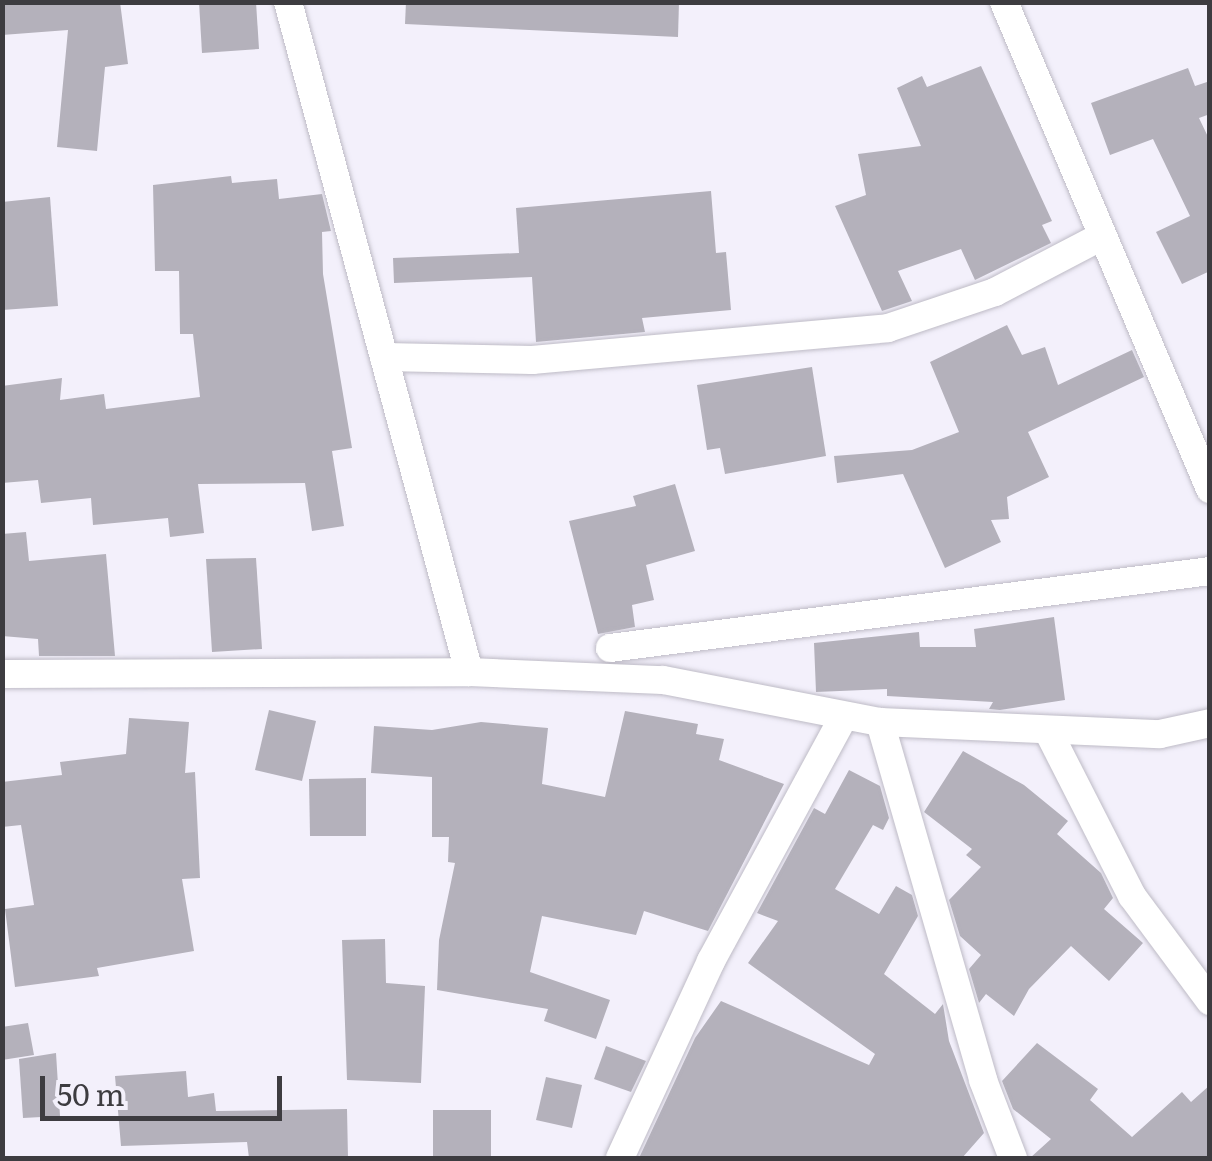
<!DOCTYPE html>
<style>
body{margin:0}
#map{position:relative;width:1212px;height:1161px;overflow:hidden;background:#f3f0fb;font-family:Literata,serif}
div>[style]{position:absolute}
.building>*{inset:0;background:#b4b1bb}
.roads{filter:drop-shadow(0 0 2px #bebbc6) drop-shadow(0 0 2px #bebbc6)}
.street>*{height:28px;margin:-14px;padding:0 14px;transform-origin:14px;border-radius:14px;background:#fff}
span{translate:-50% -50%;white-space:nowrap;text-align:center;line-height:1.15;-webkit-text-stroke:8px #f3f0fb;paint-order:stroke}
.frame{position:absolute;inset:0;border:5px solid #3d3c40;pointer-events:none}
.scale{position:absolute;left:40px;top:1076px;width:242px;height:45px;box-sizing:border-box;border:5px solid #3d3c40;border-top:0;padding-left:12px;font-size:30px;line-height:35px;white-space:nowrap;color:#3d3c40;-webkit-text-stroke:8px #f3f0fb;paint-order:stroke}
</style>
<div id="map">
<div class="building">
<div style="clip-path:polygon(2px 2px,120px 2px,128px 64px,105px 67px,97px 151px,57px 147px,68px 30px,2px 35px)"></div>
<div style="clip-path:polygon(199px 2px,256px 2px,259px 49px,202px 53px)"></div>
<div style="clip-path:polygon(406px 2px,679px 2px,678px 37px,405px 24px)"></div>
<div style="clip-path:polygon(981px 66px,1052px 221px,1042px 225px,1051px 243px,975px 280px,961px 249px,898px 271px,912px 301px,882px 311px,835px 206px,866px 195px,858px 154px,921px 146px,897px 88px,922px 76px,927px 87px)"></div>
<div style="clip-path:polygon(1188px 68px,1195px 86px,1210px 81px,1210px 114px,1199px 118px,1210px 141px,1210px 271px,1182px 284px,1156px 232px,1190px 216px,1153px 139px,1110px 155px,1091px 103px)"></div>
<div style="clip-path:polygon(231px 176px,232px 183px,277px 179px,279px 199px,322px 194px,331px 231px,322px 232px,323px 274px,352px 448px,332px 451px,344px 526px,312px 531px,305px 483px,198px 484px,204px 533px,170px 537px,168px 518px,93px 525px,91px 498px,41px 503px,38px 480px,2px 483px,2px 386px,62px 378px,60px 400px,104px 394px,106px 409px,200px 397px,193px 334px,180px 334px,179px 271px,155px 271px,153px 185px)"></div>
<div style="clip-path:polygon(711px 191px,716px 253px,726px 252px,731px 310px,642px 318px,645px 332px,536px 342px,532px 277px,394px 283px,393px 258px,519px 253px,516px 208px)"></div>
<div style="clip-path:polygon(50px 197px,58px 306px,2px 310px,2px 202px)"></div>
<div style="clip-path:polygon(1007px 325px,1022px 355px,1045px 347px,1058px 385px,1132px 350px,1144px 377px,1028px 432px,1049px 477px,1007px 497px,1009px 519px,991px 520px,1001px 542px,945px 568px,903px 474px,837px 483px,834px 456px,912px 450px,959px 432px,930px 362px)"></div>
<div style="clip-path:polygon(812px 367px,826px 456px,725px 474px,720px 448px,707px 450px,697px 385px)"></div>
<div style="clip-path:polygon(675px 484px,695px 551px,646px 565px,654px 600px,632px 605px,635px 627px,598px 634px,569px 521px,636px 506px,633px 496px)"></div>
<div style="clip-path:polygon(26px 532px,29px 561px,106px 554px,115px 656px,39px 656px,38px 639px,2px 636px,2px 534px)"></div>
<div style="clip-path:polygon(256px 558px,262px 649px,212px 652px,206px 559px)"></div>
<div style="clip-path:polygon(1054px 617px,1065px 700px,1000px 710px,989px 709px,993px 702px,887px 696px,887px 689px,816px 692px,814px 643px,919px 632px,920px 647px,976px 647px,974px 629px)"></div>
<div style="clip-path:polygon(269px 710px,316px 721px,302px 781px,255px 770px)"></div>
<div style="clip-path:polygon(625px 711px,698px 724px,696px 734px,724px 739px,719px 760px,784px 784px,708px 931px,644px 911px,636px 935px,542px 916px,530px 972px,610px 1000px,596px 1039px,544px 1021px,548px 1009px,437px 990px,439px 940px,455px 863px,448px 862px,449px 837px,432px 837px,432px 777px,371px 773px,374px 726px,432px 730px,481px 722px,548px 728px,542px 784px,605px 797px)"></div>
<div style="clip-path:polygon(129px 718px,189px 722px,185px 773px,195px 772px,200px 878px,182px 879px,194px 951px,97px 968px,99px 976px,15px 987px,5px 909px,34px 905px,21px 825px,2px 827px,2px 782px,62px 775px,60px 762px,126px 754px)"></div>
<div style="clip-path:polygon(963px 751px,1024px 785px,1068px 821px,1057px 834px,1101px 873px,1113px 898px,1104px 909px,1143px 943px,1109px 981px,1071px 946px,1029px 989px,1014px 1016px,986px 994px,979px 1003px,969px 969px,981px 955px,960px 936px,949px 900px,981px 867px,966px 855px,972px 849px,924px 812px)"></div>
<div style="clip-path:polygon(849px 770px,880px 786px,889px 818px,883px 830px,873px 825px,835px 889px,879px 914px,896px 886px,912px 895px,918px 916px,884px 974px,935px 1014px,943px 1004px,949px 1041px,984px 1133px,962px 1158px,639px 1158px,695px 1038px,721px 1001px,869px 1065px,875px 1054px,748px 963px,778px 921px,757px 913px,814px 808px,825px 814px)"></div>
<div style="clip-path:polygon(366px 778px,366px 836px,310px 836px,309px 779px)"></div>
<div style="clip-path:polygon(385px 939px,386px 983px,425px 986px,421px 1083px,347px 1080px,342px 940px)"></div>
<div style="clip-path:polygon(28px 1023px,34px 1055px,2px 1060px,2px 1027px)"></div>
<div style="clip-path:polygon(1037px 1043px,1098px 1089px,1090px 1100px,1132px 1137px,1182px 1092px,1191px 1102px,1210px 1085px,1210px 1158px,1030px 1158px,1051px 1139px,1013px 1109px,1002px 1081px)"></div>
<div style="clip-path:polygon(606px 1046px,646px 1061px,631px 1092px,594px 1079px)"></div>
<div style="clip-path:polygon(56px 1053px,60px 1116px,23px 1118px,19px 1059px)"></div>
<div style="clip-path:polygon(186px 1071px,188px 1097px,214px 1093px,216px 1111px,347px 1109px,348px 1158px,249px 1158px,247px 1142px,121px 1146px,115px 1076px)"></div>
<div style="clip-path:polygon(546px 1077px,582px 1085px,572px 1128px,536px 1120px)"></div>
<div style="clip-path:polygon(433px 1110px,491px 1110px,491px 1158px,433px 1158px)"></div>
</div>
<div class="roads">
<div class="street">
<div style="left:288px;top:2px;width:694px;rotate:74.88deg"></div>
<div style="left:1004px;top:2px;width:529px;rotate:67.07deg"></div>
<div style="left:384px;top:357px;width:148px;rotate:1.2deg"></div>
<div style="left:532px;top:360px;width:357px;rotate:-5.1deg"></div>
<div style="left:888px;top:328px;width:113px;rotate:-18.6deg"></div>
<div style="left:995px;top:292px;width:119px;rotate:-27.6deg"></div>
<div style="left:610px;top:648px;width:605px;rotate:-7.31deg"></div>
<div style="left:2px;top:674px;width:467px;rotate:-0.2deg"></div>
<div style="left:469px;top:672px;width:194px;rotate:2.4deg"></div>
<div style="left:663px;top:680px;width:221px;rotate:11deg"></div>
<div style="left:880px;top:722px;width:280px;rotate:2.5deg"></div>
<div style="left:1160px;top:734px;width:51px;rotate:-12.4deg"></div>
<div style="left:880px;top:722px;width:373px;rotate:73.9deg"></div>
<div style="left:983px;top:1080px;width:84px;rotate:69deg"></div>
<div style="left:1048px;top:731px;width:185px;rotate:63deg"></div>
<div style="left:1132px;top:896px;width:131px;rotate:53.4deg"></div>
<div style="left:620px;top:1158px;width:217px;rotate:-65.2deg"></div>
<div style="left:711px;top:961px;width:277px;rotate:-61.5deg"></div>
</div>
</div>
<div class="frame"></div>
<div class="scale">50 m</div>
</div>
